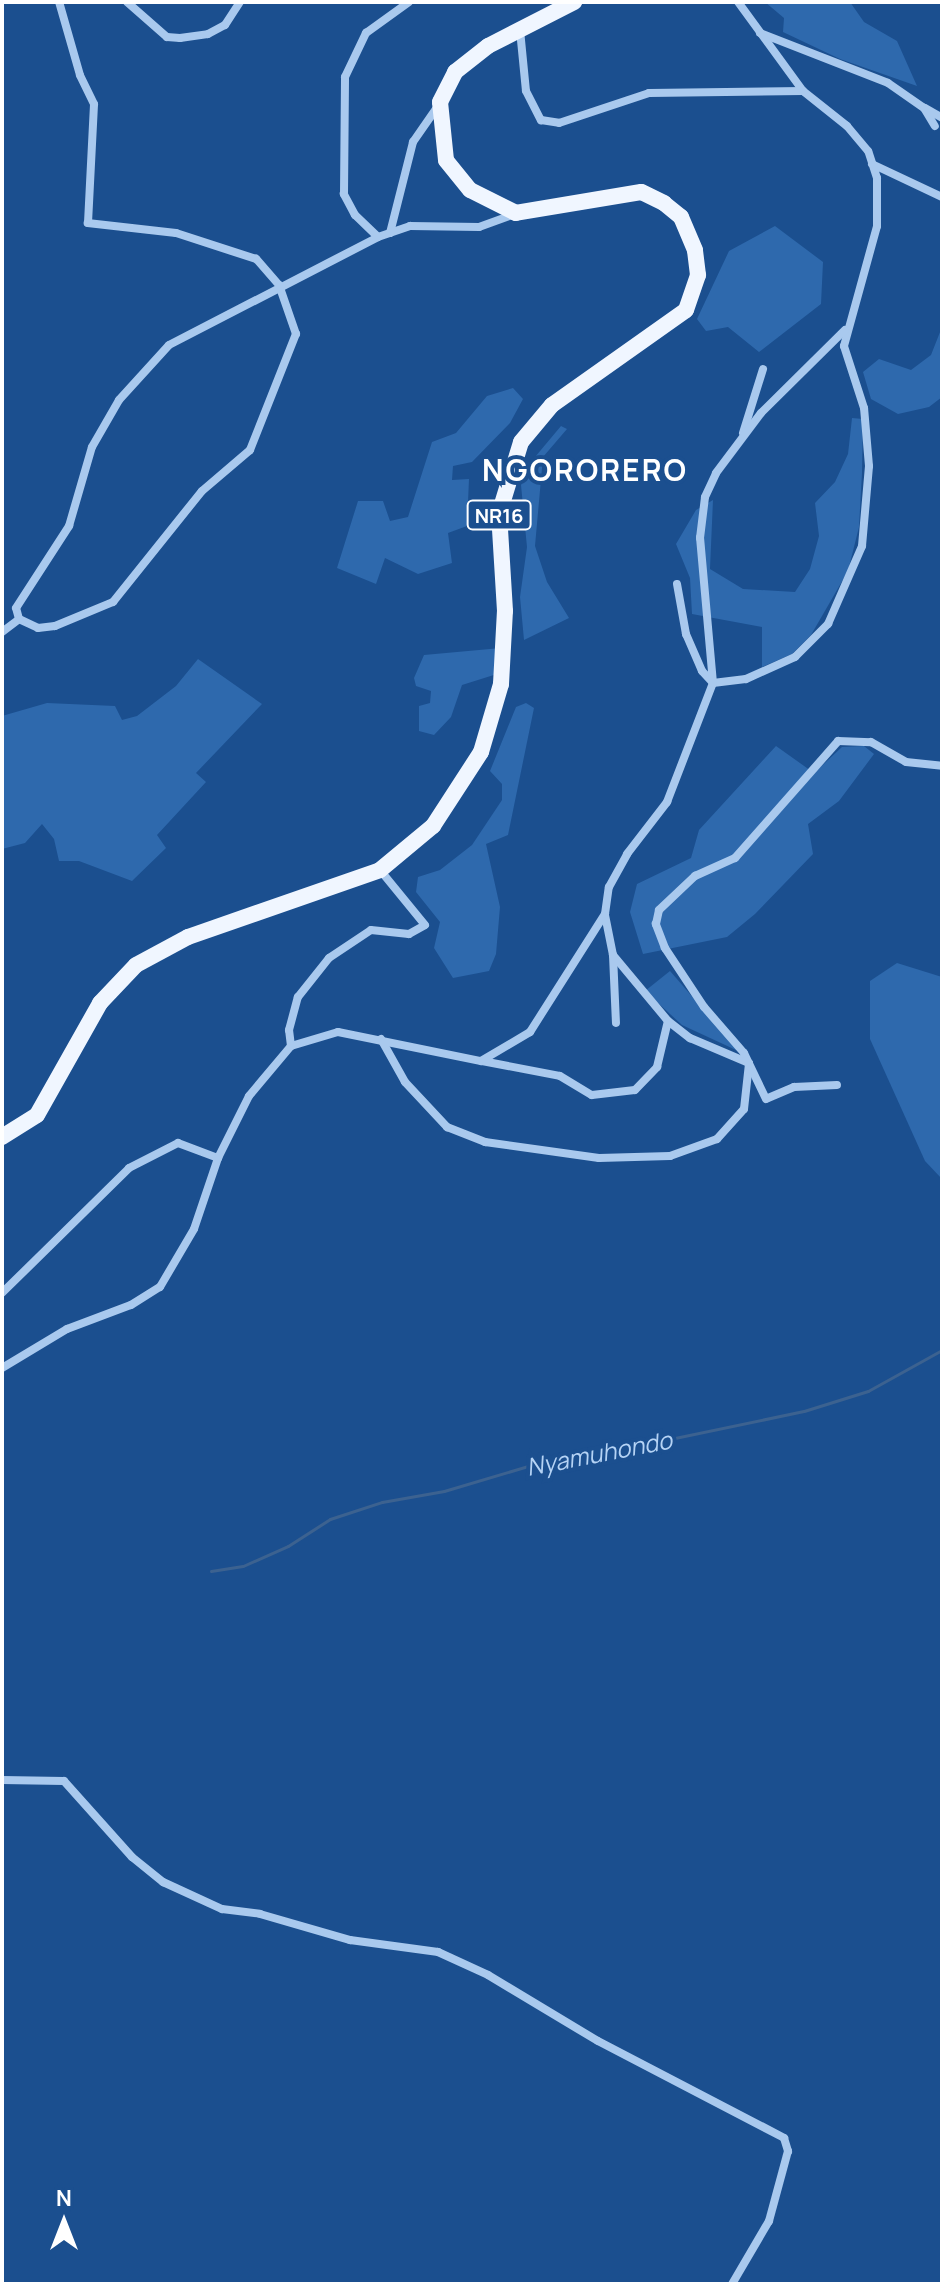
<!DOCTYPE html>
<style>
body{margin:0}
#map{position:relative;width:944px;height:2286px;overflow:hidden;background:#1b4f8f;font-family:Manrope,sans-serif}
div>[style]{position:absolute}
.green>*{inset:0;background:#2e69ad}
.stream>*{height:3px;margin:-1.5px;padding:0 1.5px;transform-origin:1.5px;border-radius:1.5px;background:#3c6290}
.street>*{height:8px;margin:-4px;padding:0 4px;transform-origin:4px;border-radius:4px;background:#a9c9ee}
.primary>*{height:16px;margin:-8px;padding:0 8px;transform-origin:8px;border-radius:8px;background:#f0f6ff}
span{translate:-50% -50%;white-space:nowrap;text-align:center;line-height:1.15;-webkit-text-stroke:8px #1b4f8f;paint-order:stroke}
.shield-label span{padding:2px 6px;background:#1b4f8f;border:2px solid;border-radius:6px;-webkit-text-stroke-width:0}
.shield-label{font-size:20px;color:#fff;font-weight:700}
.water-label{font-size:24px;color:#b5d3f5;font-style:italic}
.district-label{font-size:30px;color:#fff;font-weight:700;letter-spacing:2px}
.frame{position:absolute;inset:0;border:4px solid #fff;pointer-events:none}
.north{position:absolute;left:24px;top:2182px;width:80px;height:80px;-webkit-text-stroke:6px #1b4f8f;paint-order:stroke;rotate:0deg;font-size:22px;font-weight:700;line-height:32px;text-align:center;color:#fff}
.north::after{content:'';display:block;margin:auto;width:28px;height:36px;background:#fff;clip-path:polygon(50% 0,100% 100%,50% 72%,0 100%)}
</style>
<div id="map">
<div class="green">
<div style="clip-path:polygon(765px 2px,850px 2px,864px 22px,897px 41px,917px 86px,840px 59px,783px 32px,784px 18px)"></div>
<div style="clip-path:polygon(775px 226px,823px 262px,821px 304px,759px 352px,728px 327px,706px 331px,697px 319px,729px 251px)"></div>
<div style="clip-path:polygon(942px 327px,942px 397px,929px 407px,898px 414px,871px 399px,863px 372px,879px 359px,911px 370px,931px 355px)"></div>
<div style="clip-path:polygon(513px 388px,523px 399px,510px 423px,472px 462px,453px 466px,452px 480px,469px 479px,467px 526px,448px 533px,452px 563px,418px 574px,385px 558px,376px 584px,337px 568px,358px 501px,383px 501px,390px 521px,408px 517px,432px 442px,456px 433px,487px 396px)"></div>
<div style="clip-path:polygon(852px 418px,863px 419px,862px 473px,859px 527px,848px 571px,811px 635px,792px 654px,762px 667px,762px 627px,692px 614px,690px 578px,676px 544px,696px 510px,713px 500px,710px 569px,743px 589px,795px 592px,810px 569px,819px 536px,815px 503px,835px 482px,848px 454px)"></div>
<div style="clip-path:polygon(561px 426px,567px 429px,543px 457px,535px 546px,547px 582px,569px 618px,524px 640px,520px 597px,527px 547px,521px 485px,530px 463px)"></div>
<div style="clip-path:polygon(501px 648px,497px 674px,462px 685px,451px 717px,434px 735px,419px 731px,419px 706px,430px 703px,431px 691px,416px 686px,414px 678px,424px 655px)"></div>
<div style="clip-path:polygon(198px 659px,262px 704px,196px 773px,206px 782px,157px 835px,166px 848px,132px 881px,79px 861px,59px 861px,54px 839px,42px 824px,25px 843px,2px 849px,2px 716px,47px 703px,115px 706px,122px 720px,137px 716px,176px 686px)"></div>
<div style="clip-path:polygon(526px 703px,534px 708px,508px 835px,486px 844px,500px 907px,496px 954px,489px 971px,453px 978px,434px 948px,440px 922px,416px 892px,418px 877px,440px 870px,472px 845px,502px 800px,502px 784px,490px 771px,516px 707px)"></div>
<div style="clip-path:polygon(776px 746px,814px 773px,842px 747px,864px 746px,874px 754px,839px 801px,808px 824px,813px 854px,755px 914px,727px 937px,643px 954px,630px 912px,637px 884px,691px 858px,699px 830px)"></div>
<div style="clip-path:polygon(897px 963px,942px 977px,942px 1179px,925px 1161px,870px 1039px,870px 981px)"></div>
<div style="clip-path:polygon(670px 971px,736px 1047px,736px 1050px,682px 1025px,645px 991px)"></div>
</div>
<div class="stream">
<div style="left:211px;top:1571px;width:32px;rotate:-9deg"></div>
<div style="left:243px;top:1566px;width:49px;rotate:-24deg"></div>
<div style="left:288px;top:1546px;width:50px;rotate:-32.7deg"></div>
<div style="left:330px;top:1519px;width:55px;rotate:-18.1deg"></div>
<div style="left:382px;top:1502px;width:63px;rotate:-10.1deg"></div>
<div style="left:444px;top:1491px;width:129px;rotate:-16.6deg"></div>
<div style="left:568px;top:1454px;width:79px;rotate:-7.3deg"></div>
<div style="left:646px;top:1444px;width:161px;rotate:-11.8deg"></div>
<div style="left:804px;top:1411px;width:67px;rotate:-17.4deg"></div>
<div style="left:868px;top:1391px;width:85px;rotate:-29deg"></div>
</div>
<div class="street">
<div style="left:127px;top:2px;width:53px;rotate:41.2deg"></div>
<div style="left:167px;top:37px;width:13px;rotate:4deg"></div>
<div style="left:180px;top:38px;width:28px;rotate:-8deg"></div>
<div style="left:208px;top:34px;width:19px;rotate:-28deg"></div>
<div style="left:225px;top:25px;width:27px;rotate:-57deg"></div>
<div style="left:520px;top:30px;width:61px;rotate:84.4deg"></div>
<div style="left:526px;top:91px;width:33px;rotate:63deg"></div>
<div style="left:541px;top:120px;width:18px;rotate:9deg"></div>
<div style="left:559px;top:123px;width:95px;rotate:-18.4deg"></div>
<div style="left:649px;top:93px;width:154px;rotate:-0.7deg"></div>
<div style="left:760px;top:33px;width:137px;rotate:21.3deg"></div>
<div style="left:888px;top:83px;width:44px;rotate:34.8deg"></div>
<div style="left:924px;top:108px;width:21px;rotate:59deg"></div>
<div style="left:925px;top:108px;width:20px;rotate:30deg"></div>
<div style="left:872px;top:164px;width:77px;rotate:25.2deg"></div>
<div style="left:390px;top:233px;width:94px;rotate:-75.8deg"></div>
<div style="left:413px;top:142px;width:44px;rotate:-55.2deg"></div>
<div style="left:378px;top:237px;width:32px;rotate:-136deg"></div>
<div style="left:355px;top:215px;width:24px;rotate:-118deg"></div>
<div style="left:344px;top:194px;width:117px;rotate:-89.5deg"></div>
<div style="left:345px;top:77px;width:49px;rotate:-64.5deg"></div>
<div style="left:366px;top:33px;width:53px;rotate:-35.8deg"></div>
<div style="left:743px;top:433px;width:67px;rotate:-72.6deg"></div>
<div style="left:677px;top:584px;width:51px;rotate:79.8deg"></div>
<div style="left:686px;top:634px;width:40px;rotate:66.6deg"></div>
<div style="left:702px;top:671px;width:16px;rotate:47deg"></div>
<div style="left:713px;top:683px;width:33px;rotate:-7deg"></div>
<div style="left:746px;top:679px;width:54px;rotate:-24.2deg"></div>
<div style="left:795px;top:657px;width:47px;rotate:-45deg"></div>
<div style="left:828px;top:624px;width:85px;rotate:-66.4deg"></div>
<div style="left:862px;top:546px;width:80px;rotate:-85deg"></div>
<div style="left:869px;top:466px;width:58px;rotate:-94.9deg"></div>
<div style="left:864px;top:408px;width:65px;rotate:-107.9deg"></div>
<div style="left:844px;top:346px;width:124px;rotate:-74.6deg"></div>
<div style="left:877px;top:226px;width:48px;rotate:-90deg"></div>
<div style="left:877px;top:178px;width:28px;rotate:-108deg"></div>
<div style="left:868px;top:151px;width:33px;rotate:-130deg"></div>
<div style="left:847px;top:126px;width:56px;rotate:-141.5deg"></div>
<div style="left:803px;top:91px;width:110px;rotate:-126.1deg"></div>
<div style="left:19px;top:619px;width:21px;rotate:25deg"></div>
<div style="left:38px;top:628px;width:17px;rotate:-7deg"></div>
<div style="left:55px;top:626px;width:63px;rotate:-22.5deg"></div>
<div style="left:113px;top:602px;width:142px;rotate:-51.3deg"></div>
<div style="left:202px;top:491px;width:63px;rotate:-40.5deg"></div>
<div style="left:250px;top:450px;width:125px;rotate:-68.4deg"></div>
<div style="left:296px;top:334px;width:52px;rotate:-109.1deg"></div>
<div style="left:279px;top:285px;width:35px;rotate:-131deg"></div>
<div style="left:256px;top:259px;width:84px;rotate:-162deg"></div>
<div style="left:176px;top:233px;width:89px;rotate:-173.5deg"></div>
<div style="left:88px;top:223px;width:119px;rotate:-87.1deg"></div>
<div style="left:94px;top:104px;width:32px;rotate:-116deg"></div>
<div style="left:80px;top:75px;width:76px;rotate:-106deg"></div>
<div style="left:2px;top:632px;width:21px;rotate:-37deg"></div>
<div style="left:19px;top:619px;width:11px;rotate:-105deg"></div>
<div style="left:16px;top:608px;width:98px;rotate:-57.1deg"></div>
<div style="left:69px;top:526px;width:82px;rotate:-73.8deg"></div>
<div style="left:92px;top:447px;width:54px;rotate:-60.1deg"></div>
<div style="left:119px;top:400px;width:74px;rotate:-47.7deg"></div>
<div style="left:169px;top:345px;width:235px;rotate:-27.3deg"></div>
<div style="left:378px;top:237px;width:34px;rotate:-19deg"></div>
<div style="left:410px;top:226px;width:69px;rotate:0.8deg"></div>
<div style="left:479px;top:227px;width:37px;rotate:-20deg"></div>
<div style="left:605px;top:915px;width:41px;rotate:78.7deg"></div>
<div style="left:613px;top:955px;width:68px;rotate:87.5deg"></div>
<div style="left:613px;top:955px;width:86px;rotate:50.2deg"></div>
<div style="left:668px;top:1021px;width:28px;rotate:38deg"></div>
<div style="left:690px;top:1038px;width:64px;rotate:23deg"></div>
<div style="left:381px;top:1039px;width:49px;rotate:60.8deg"></div>
<div style="left:405px;top:1082px;width:62px;rotate:47deg"></div>
<div style="left:447px;top:1127px;width:41px;rotate:21.5deg"></div>
<div style="left:485px;top:1142px;width:115px;rotate:8deg"></div>
<div style="left:599px;top:1158px;width:71px;rotate:-1.6deg"></div>
<div style="left:670px;top:1156px;width:50px;rotate:-19.9deg"></div>
<div style="left:717px;top:1139px;width:40px;rotate:-48deg"></div>
<div style="left:744px;top:1109px;width:45px;rotate:-83.7deg"></div>
<div style="left:291px;top:1046px;width:16px;rotate:-97deg"></div>
<div style="left:289px;top:1030px;width:34px;rotate:-75deg"></div>
<div style="left:298px;top:997px;width:50px;rotate:-51.5deg"></div>
<div style="left:329px;top:958px;width:50px;rotate:-33.7deg"></div>
<div style="left:371px;top:930px;width:38px;rotate:6deg"></div>
<div style="left:409px;top:934px;width:18px;rotate:-29deg"></div>
<div style="left:425px;top:925px;width:71px;rotate:-129.3deg"></div>
<div style="left:482px;top:1061px;width:79px;rotate:10.9deg"></div>
<div style="left:560px;top:1076px;width:37px;rotate:31deg"></div>
<div style="left:592px;top:1095px;width:43px;rotate:-6.6deg"></div>
<div style="left:635px;top:1090px;width:32px;rotate:-46deg"></div>
<div style="left:657px;top:1067px;width:47px;rotate:-76.6deg"></div>
<div style="left:837px;top:1085px;width:43px;rotate:177.3deg"></div>
<div style="left:794px;top:1087px;width:30px;rotate:157deg"></div>
<div style="left:766px;top:1099px;width:51px;rotate:-115.6deg"></div>
<div style="left:744px;top:1053px;width:61px;rotate:-131deg"></div>
<div style="left:704px;top:1007px;width:71px;rotate:-123.5deg"></div>
<div style="left:665px;top:948px;width:26px;rotate:-111deg"></div>
<div style="left:656px;top:924px;width:14px;rotate:-78deg"></div>
<div style="left:659px;top:910px;width:50px;rotate:-43.4deg"></div>
<div style="left:695px;top:876px;width:44px;rotate:-24.2deg"></div>
<div style="left:735px;top:858px;width:156px;rotate:-48.6deg"></div>
<div style="left:838px;top:741px;width:33px;rotate:2deg"></div>
<div style="left:871px;top:742px;width:40px;rotate:29.7deg"></div>
<div style="left:906px;top:762px;width:36px;rotate:6deg"></div>
<div style="left:2px;top:1293px;width:178px;rotate:-44.5deg"></div>
<div style="left:129px;top:1168px;width:55px;rotate:-27deg"></div>
<div style="left:178px;top:1143px;width:43px;rotate:20.6deg"></div>
<div style="left:2px;top:1368px;width:76px;rotate:-31deg"></div>
<div style="left:67px;top:1329px;width:68px;rotate:-20.6deg"></div>
<div style="left:131px;top:1305px;width:34px;rotate:-32deg"></div>
<div style="left:160px;top:1287px;width:67px;rotate:-59.6deg"></div>
<div style="left:194px;top:1229px;width:75px;rotate:-71.3deg"></div>
<div style="left:218px;top:1158px;width:69px;rotate:-63.4deg"></div>
<div style="left:249px;top:1096px;width:65px;rotate:-50deg"></div>
<div style="left:291px;top:1046px;width:49px;rotate:-16.6deg"></div>
<div style="left:338px;top:1032px;width:146px;rotate:11.5deg"></div>
<div style="left:481px;top:1061px;width:57px;rotate:-30.6deg"></div>
<div style="left:530px;top:1032px;width:140px;rotate:-57.6deg"></div>
<div style="left:605px;top:914px;width:27px;rotate:-82deg"></div>
<div style="left:609px;top:887px;width:38px;rotate:-61deg"></div>
<div style="left:627px;top:854px;width:66px;rotate:-52.4deg"></div>
<div style="left:667px;top:802px;width:128px;rotate:-68.9deg"></div>
<div style="left:713px;top:683px;width:146px;rotate:-95.1deg"></div>
<div style="left:700px;top:538px;width:41px;rotate:-83deg"></div>
<div style="left:705px;top:497px;width:26px;rotate:-65deg"></div>
<div style="left:716px;top:473px;width:75px;rotate:-53.1deg"></div>
<div style="left:761px;top:413px;width:118px;rotate:-44.7deg"></div>
<div style="left:2px;top:1780px;width:62px;rotate:0.9deg"></div>
<div style="left:64px;top:1781px;width:102px;rotate:48.2deg"></div>
<div style="left:132px;top:1857px;width:40px;rotate:39deg"></div>
<div style="left:163px;top:1882px;width:65px;rotate:24.6deg"></div>
<div style="left:222px;top:1909px;width:38px;rotate:7deg"></div>
<div style="left:260px;top:1914px;width:94px;rotate:16.1deg"></div>
<div style="left:350px;top:1940px;width:89px;rotate:7.8deg"></div>
<div style="left:438px;top:1952px;width:55px;rotate:24.7deg"></div>
<div style="left:488px;top:1975px;width:128px;rotate:31deg"></div>
<div style="left:598px;top:2041px;width:210px;rotate:27.5deg"></div>
<div style="left:784px;top:2138px;width:14px;rotate:73deg"></div>
<div style="left:788px;top:2151px;width:73px;rotate:105.2deg"></div>
<div style="left:769px;top:2221px;width:73px;rotate:120.4deg"></div>
</div>
<div class="primary">
<div style="left:2px;top:1137px;width:41px;rotate:-32.2deg"></div>
<div style="left:37px;top:1115px;width:129px;rotate:-60.6deg"></div>
<div style="left:100px;top:1003px;width:52px;rotate:-46.5deg"></div>
<div style="left:136px;top:965px;width:59px;rotate:-28.3deg"></div>
<div style="left:188px;top:937px;width:203px;rotate:-19.2deg"></div>
<div style="left:380px;top:870px;width:69px;rotate:-39.7deg"></div>
<div style="left:433px;top:826px;width:88px;rotate:-57deg"></div>
<div style="left:481px;top:752px;width:71px;rotate:-73.6deg"></div>
<div style="left:501px;top:684px;width:73px;rotate:-86.9deg"></div>
<div style="left:505px;top:611px;width:97px;rotate:-93.5deg"></div>
<div style="left:499px;top:514px;width:75px;rotate:-73deg"></div>
<div style="left:521px;top:442px;width:48px;rotate:-50deg"></div>
<div style="left:552px;top:405px;width:164px;rotate:-35.3deg"></div>
<div style="left:686px;top:310px;width:37px;rotate:-71deg"></div>
<div style="left:698px;top:275px;width:25px;rotate:-97deg"></div>
<div style="left:695px;top:250px;width:36px;rotate:-113deg"></div>
<div style="left:681px;top:217px;width:22px;rotate:-141deg"></div>
<div style="left:664px;top:203px;width:25px;rotate:-154deg"></div>
<div style="left:641px;top:192px;width:127px;rotate:170.5deg"></div>
<div style="left:516px;top:213px;width:51px;rotate:-153.4deg"></div>
<div style="left:470px;top:190px;width:38px;rotate:-129deg"></div>
<div style="left:446px;top:160px;width:58px;rotate:-95.9deg"></div>
<div style="left:440px;top:102px;width:34px;rotate:-63deg"></div>
<div style="left:455px;top:72px;width:42px;rotate:-38.2deg"></div>
<div style="left:488px;top:46px;width:97px;rotate:-27.1deg"></div>
</div>
<div class="shield-label">
<span style="left:499px;top:515px">NR16</span>
</div>
<div class="water-label">
<span style="left:599px;top:1453px;rotate:-11deg">Nyamuhondo</span>
</div>
<div class="district-label">
<span style="left:585px;top:470px">NGORORERO</span>
</div>
<div class="frame"></div>
<div class="north">N</div>
</div>
